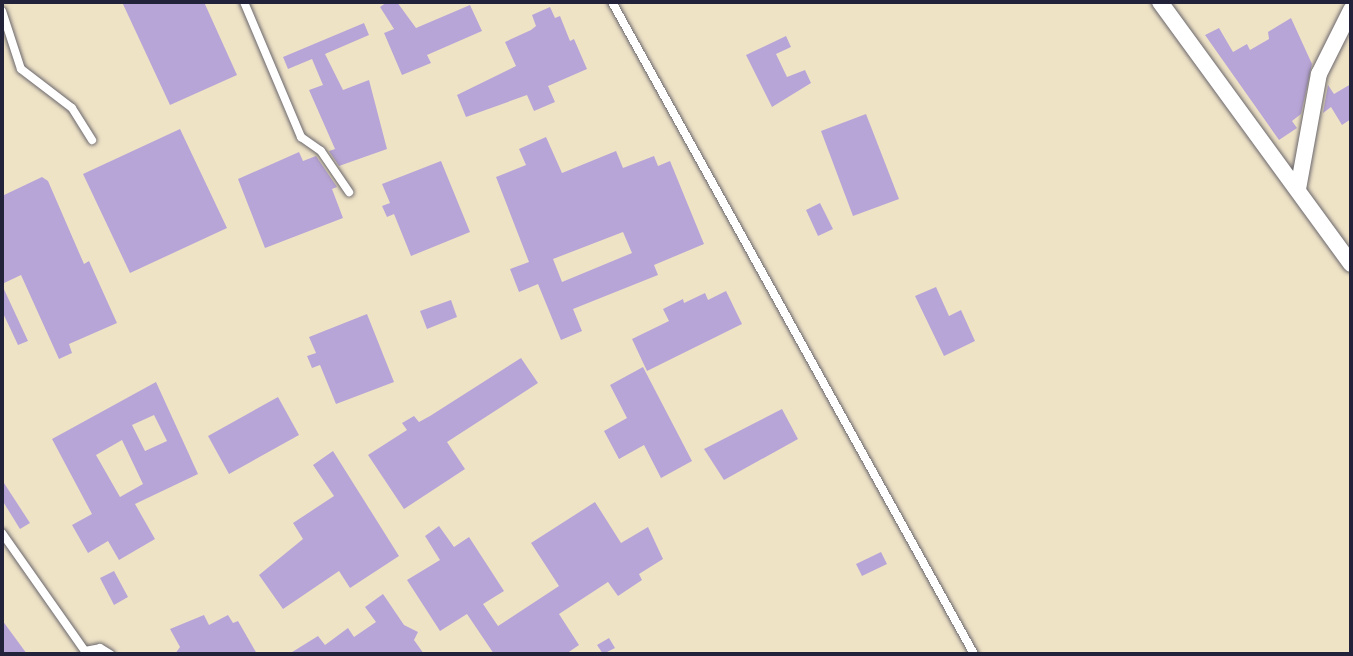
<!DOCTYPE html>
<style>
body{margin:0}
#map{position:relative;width:1353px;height:656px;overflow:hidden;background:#efe3c6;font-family:"Gentium Book Plus",serif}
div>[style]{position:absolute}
.building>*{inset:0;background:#b8a5d7}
.roads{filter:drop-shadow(0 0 2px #6a666c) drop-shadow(0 0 2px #6a666c)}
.service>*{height:8px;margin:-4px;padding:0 4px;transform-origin:4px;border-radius:4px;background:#fff}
.minor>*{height:16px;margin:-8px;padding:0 8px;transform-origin:8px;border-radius:8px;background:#fff}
span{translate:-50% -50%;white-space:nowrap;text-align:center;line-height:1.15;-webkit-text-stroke:5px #f7f3e8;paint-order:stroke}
.frame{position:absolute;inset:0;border:4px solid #22223b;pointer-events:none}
</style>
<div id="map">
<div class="building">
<div style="clip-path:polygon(122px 2px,204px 2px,237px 75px,170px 105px)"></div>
<div style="clip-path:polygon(387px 2px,397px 2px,416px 28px,470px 5px,482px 31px,427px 55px,431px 63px,402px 75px,384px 33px,394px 29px,380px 7px)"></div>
<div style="clip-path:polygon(550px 7px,555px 18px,560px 16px,570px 41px,574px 39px,587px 69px,548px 86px,555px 102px,534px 111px,527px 95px,466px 117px,457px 95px,516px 66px,505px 42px,531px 30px,536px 26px,532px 15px)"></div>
<div style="clip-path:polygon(1291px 18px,1312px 64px,1301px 114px,1292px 121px,1297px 128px,1279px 140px,1205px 35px,1219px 28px,1233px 52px,1247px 44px,1250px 50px,1269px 39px,1268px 32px)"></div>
<div style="clip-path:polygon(364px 23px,369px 35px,325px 54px,343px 90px,369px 80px,387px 149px,339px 166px,329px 151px,335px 149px,309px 90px,323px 85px,312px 59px,288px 69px,283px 57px)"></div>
<div style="clip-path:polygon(786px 36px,791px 47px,776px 54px,787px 77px,805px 70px,811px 83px,772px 107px,746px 55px)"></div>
<div style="clip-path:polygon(1351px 84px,1351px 119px,1342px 125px,1331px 107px,1323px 113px,1328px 85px,1334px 94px)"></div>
<div style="clip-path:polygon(866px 114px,899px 199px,853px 216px,821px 131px)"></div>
<div style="clip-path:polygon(180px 129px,227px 228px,130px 273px,83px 174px)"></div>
<div style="clip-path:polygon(evenodd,546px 137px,562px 173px,616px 151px,623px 168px,654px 156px,658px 166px,670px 161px,704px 244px,654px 265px,658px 275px,573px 309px,582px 331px,561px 340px,538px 284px,519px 292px,510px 269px,529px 262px,496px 177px,526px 165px,519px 149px,546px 137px,623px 232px,632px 253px,562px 282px,553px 259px,623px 232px)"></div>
<div style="clip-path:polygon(299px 152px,303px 161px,316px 156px,337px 187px,332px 189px,343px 218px,265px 248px,238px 179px)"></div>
<div style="clip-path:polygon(441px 161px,470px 232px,411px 256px,394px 214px,387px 217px,382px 206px,390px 203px,382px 184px)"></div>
<div style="clip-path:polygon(42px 177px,48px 181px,84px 264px,89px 261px,117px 323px,69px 344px,72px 353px,59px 359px,21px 275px,2px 284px,2px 196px)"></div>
<div style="clip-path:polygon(820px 203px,833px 229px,818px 236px,806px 210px)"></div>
<div style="clip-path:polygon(2px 285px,28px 341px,18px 345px,2px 311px)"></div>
<div style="clip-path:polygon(936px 287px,949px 316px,961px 310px,975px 341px,944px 356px,915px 296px)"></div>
<div style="clip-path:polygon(726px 291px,742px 324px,647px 371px,632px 339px,669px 321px,663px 309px,683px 299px,684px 303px,705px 293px,708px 300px)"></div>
<div style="clip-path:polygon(451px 300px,457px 317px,427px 329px,420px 311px)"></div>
<div style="clip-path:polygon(367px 314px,394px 382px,336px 404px,320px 365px,312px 368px,307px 356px,316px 353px,309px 337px)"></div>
<div style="clip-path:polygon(521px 358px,538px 383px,447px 442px,465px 469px,404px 509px,368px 455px,407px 430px,402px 423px,414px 416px,419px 422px,430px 416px)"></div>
<div style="clip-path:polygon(643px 367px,692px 461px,661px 478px,644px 445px,619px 459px,604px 431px,627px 418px,610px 385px)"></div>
<div style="clip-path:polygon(evenodd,156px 382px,198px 474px,135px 504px,155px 539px,119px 560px,108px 541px,88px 553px,72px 525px,92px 514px,52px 439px,156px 382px,154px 415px,167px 441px,145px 451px,132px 425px,154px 415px,156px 382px,122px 440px,143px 484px,120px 497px,96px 455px,122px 440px)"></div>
<div style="clip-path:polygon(278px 397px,299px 435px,229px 474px,208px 436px)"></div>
<div style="clip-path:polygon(782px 409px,798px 439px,724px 480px,704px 449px)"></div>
<div style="clip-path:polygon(333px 451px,399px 556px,350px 588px,339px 571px,283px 609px,259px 575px,303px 539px,293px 523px,334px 496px,313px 465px)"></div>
<div style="clip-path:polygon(2px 480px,30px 523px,20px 529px,2px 500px)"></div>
<div style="clip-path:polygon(595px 502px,621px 543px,648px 527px,663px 559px,639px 574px,642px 580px,618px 596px,608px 582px,559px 614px,579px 645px,566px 654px,494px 654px,467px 614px,440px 631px,407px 580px,440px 560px,425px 536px,439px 526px,454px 547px,469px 537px,504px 591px,483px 604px,498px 626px,559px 586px,531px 543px)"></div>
<div style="clip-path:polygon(881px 552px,887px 564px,862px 576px,856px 564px)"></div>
<div style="clip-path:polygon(114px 571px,128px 597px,114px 605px,100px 578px)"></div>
<div style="clip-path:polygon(383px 594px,404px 625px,418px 632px,414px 640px,424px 654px,289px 654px,318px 636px,325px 645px,348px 628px,354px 637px,376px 622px,365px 607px)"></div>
<div style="clip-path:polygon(204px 615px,209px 625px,228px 615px,233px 623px,238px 621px,257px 654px,175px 654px,180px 647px,170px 629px)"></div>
<div style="clip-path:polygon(2px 620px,27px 654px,2px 654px)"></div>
<div style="clip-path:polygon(609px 638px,615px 648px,603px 654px,597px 645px)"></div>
</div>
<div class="roads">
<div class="service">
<div style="left:244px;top:2px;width:147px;rotate:67.1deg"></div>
<div style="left:301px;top:137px;width:24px;rotate:35deg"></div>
<div style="left:321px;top:151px;width:50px;rotate:55.7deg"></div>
<div style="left:612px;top:2px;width:746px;rotate:60.96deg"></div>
<div style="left:2px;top:11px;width:61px;rotate:71.9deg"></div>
<div style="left:21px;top:69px;width:64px;rotate:37.4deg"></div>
<div style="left:72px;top:108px;width:38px;rotate:58deg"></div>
<div style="left:2px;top:533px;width:148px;rotate:54.9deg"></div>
<div style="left:85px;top:651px;width:15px;rotate:-11deg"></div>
<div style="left:100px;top:648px;width:12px;rotate:31deg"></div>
</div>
<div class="minor">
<div style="left:1160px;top:2px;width:324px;rotate:53.9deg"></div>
<div style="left:1298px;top:189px;width:117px;rotate:-79.7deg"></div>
<div style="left:1319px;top:74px;width:72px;rotate:-63.4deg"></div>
</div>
</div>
<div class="frame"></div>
</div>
